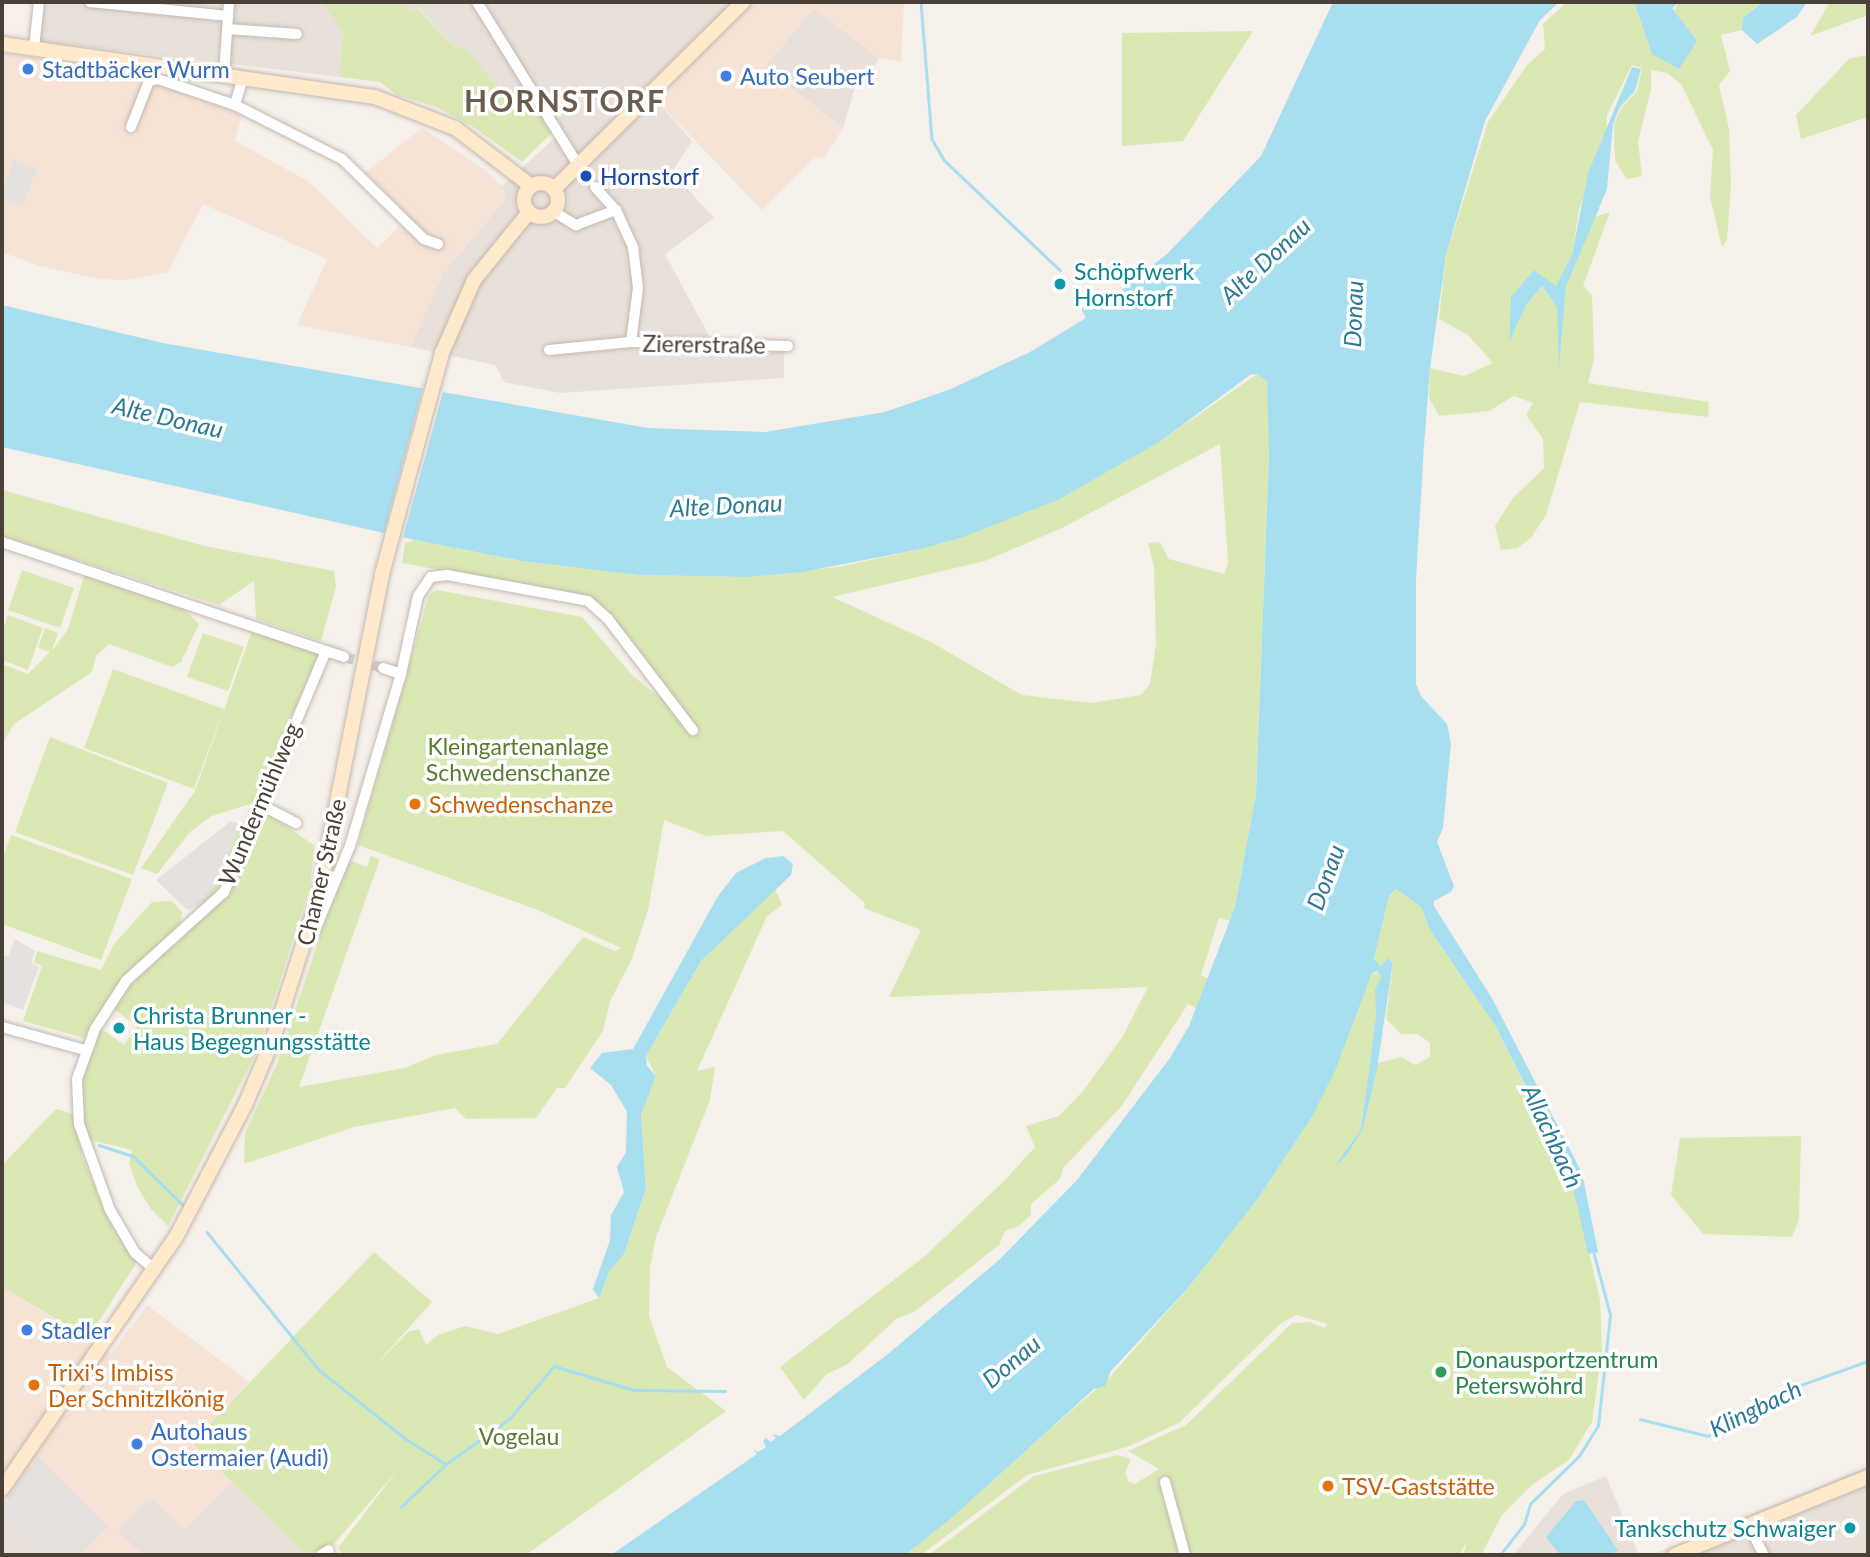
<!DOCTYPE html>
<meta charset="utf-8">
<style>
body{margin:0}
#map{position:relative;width:1870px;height:1557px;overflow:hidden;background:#f5f0ea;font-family:Lato,sans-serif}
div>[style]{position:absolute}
.residential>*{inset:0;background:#e9e1d9}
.commercial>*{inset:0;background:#f6e3d6}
.green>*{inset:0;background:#dae9b4}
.parking>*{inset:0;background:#e4e1df}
.water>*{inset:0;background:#a8dff0}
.pier>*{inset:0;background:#f5f0ea}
.stream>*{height:2.5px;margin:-1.25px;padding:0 1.25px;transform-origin:1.25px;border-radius:1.25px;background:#a8dff0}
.street-tunnel>*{height:10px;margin-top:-5px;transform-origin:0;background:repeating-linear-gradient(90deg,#d3cdc6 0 10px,transparent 0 15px)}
.roads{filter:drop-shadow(0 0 2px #c4b9b0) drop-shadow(0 0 2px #c4b9b0)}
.street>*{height:10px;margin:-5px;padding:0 5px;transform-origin:5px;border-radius:5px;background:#fff}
.secondary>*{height:14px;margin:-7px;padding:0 7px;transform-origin:7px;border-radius:7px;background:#fee9cb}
.secondary>.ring{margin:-7px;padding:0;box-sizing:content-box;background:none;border:14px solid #fee9cb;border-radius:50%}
.dots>*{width:19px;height:19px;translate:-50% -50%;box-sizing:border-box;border:4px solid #fff;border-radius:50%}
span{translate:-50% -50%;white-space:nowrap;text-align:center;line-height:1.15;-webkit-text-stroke:7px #fff;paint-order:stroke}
.shop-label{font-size:23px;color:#366cbe}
.left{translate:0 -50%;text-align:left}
.transit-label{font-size:23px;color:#164399}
.culture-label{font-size:23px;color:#0d838f}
.right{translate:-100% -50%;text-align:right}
.street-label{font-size:23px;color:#494038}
.park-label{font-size:23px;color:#577c2b}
.food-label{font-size:23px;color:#c56008}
.leisure-label{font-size:23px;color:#27864d}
.water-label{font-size:24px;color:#2b7a95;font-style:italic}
.district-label{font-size:30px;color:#6c5c4f;font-weight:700;letter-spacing:2px}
.frame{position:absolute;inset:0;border:4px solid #494038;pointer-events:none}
</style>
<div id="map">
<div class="residential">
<div style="clip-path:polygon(42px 2px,322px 2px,343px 33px,339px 77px,38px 41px)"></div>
<div style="clip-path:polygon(402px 2px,751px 2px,654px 98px,692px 141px,672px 172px,714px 218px,665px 254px,715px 347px,784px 348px,784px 378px,560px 393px,504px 382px,495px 365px,410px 347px,444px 272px,506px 198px,502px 186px,557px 136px,532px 97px,517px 111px,462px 45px,457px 50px,417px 7px,412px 13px)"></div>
<div style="clip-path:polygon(814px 8px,879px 58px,873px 69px,859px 74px,843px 128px,764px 67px)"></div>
<div style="clip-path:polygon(1868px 1467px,1868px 1555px,1651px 1555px)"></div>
<div style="clip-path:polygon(1606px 1476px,1639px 1555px,1513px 1555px,1563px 1494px)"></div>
<div style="clip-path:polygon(231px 1482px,306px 1555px,143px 1555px,117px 1531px,147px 1500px,154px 1499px,185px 1529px)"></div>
<div style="clip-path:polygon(2px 1511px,48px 1555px,2px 1555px)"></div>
</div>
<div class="commercial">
<div style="clip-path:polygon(751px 2px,904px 2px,901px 62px,879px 58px,814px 8px,764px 67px,843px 128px,824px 158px,815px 157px,762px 210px,654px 98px)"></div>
<div style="clip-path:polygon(2px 53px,128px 71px,242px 116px,235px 141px,308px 181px,377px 248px,409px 218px,364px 174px,422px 128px,484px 169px,502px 186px,506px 198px,444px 272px,410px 347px,297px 325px,327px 259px,203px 204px,168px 272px,127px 280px,100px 279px,39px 266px,2px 252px)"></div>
<div style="clip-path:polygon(2px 1287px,111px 1354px,147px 1305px,249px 1382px,192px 1443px,231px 1482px,184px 1529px,154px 1500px,147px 1500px,117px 1531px,143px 1555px,48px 1555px,2px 1511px)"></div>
</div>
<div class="green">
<div style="clip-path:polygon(322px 2px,402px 2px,412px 12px,416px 7px,456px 49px,462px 45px,517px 110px,533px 96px,554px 131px,522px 162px,472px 126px,434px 106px,397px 95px,380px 82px,339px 77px,343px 33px)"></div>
<div style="clip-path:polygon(1567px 2px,1634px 2px,1652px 54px,1679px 2px,1763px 2px,1743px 18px,1742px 30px,1721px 35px,1730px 71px,1719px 85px,1729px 129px,1731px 184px,1727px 240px,1722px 247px,1710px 197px,1713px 150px,1681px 84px,1667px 73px,1651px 70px,1651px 90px,1638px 141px,1642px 176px,1627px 179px,1615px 161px,1614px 124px,1621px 108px,1637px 91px,1642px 68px,1632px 65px,1607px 115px,1606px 134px,1579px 210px,1572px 255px,1556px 287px,1534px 270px,1511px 298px,1509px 340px,1526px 305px,1542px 286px,1557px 307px,1560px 361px,1566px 287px,1593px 218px,1610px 212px,1583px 286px,1592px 295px,1594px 359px,1588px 383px,1709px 402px,1708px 417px,1580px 402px,1546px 515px,1531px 538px,1517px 548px,1501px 550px,1495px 526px,1513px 498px,1544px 468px,1543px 439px,1526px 415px,1533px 403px,1514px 396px,1489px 411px,1439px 416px,1429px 398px,1430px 368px,1464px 376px,1493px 363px,1468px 335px,1439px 319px,1446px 255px,1488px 122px,1527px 65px,1545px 49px,1543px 24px)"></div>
<div style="clip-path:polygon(1830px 2px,1868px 2px,1868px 15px,1810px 36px)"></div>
<div style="clip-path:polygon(1253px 31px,1183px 141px,1122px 146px,1122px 33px)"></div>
<div style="clip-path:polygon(1868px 55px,1868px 117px,1801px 139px,1796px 115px,1850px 58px)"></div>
<div style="clip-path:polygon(evenodd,1257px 374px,1267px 381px,1269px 389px,1269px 455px,1256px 794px,1235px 907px,1231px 921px,1219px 918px,1201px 975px,1209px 979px,1197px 1009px,1188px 1004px,1121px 1107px,1063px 1168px,1060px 1179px,1031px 1204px,1031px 1215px,1019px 1226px,1005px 1231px,999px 1245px,914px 1312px,896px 1319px,848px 1364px,827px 1374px,804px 1400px,780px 1367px,925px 1256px,1006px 1179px,1035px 1147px,1026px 1126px,1059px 1116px,1083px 1091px,1123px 1036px,1148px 987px,889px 997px,921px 930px,864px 908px,865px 903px,783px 831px,706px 836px,664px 820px,648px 910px,631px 961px,610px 1001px,603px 1031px,565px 1088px,557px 1088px,536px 1118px,466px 1119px,455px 1108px,354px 1127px,244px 1164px,245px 1133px,277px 1064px,346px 859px,367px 867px,371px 856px,380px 859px,299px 1087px,405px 1068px,436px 1055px,497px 1044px,583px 937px,615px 951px,621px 948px,538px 910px,358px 845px,429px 595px,437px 590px,582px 617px,633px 676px,659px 697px,664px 688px,577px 595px,402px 563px,405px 543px,415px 540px,522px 561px,638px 575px,748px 577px,838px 567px,921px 549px,1057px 500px,1161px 441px,1257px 374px,1220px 444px,1228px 563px,1224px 574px,1169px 559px,1160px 542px,1148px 543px,1154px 567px,1156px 644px,1150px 684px,1141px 695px,1091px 703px,1022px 695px,933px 643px,832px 597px,985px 561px,1062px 528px,1220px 444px)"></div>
<div style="clip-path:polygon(2px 490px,205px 546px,334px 571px,336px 587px,321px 641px,256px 619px,254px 581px,219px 605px,2px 536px)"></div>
<div style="clip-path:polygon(22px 570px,74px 588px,60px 628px,8px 610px)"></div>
<div style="clip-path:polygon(85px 573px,183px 608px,199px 624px,181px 662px,172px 667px,109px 644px,96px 656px,92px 672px,14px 724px,3px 742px,2px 771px,2px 664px,28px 674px,50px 652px,38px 648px,45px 628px,58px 633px,52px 651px,68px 629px)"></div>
<div style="clip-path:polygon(8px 615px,43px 628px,28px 670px,2px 660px,2px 631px)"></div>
<div style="clip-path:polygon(252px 631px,319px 654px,253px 803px,212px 816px,191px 831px,157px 874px,141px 868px,195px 791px)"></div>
<div style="clip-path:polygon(203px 633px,244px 647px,228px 691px,187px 677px)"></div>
<div style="clip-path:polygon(113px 669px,224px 709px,194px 789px,84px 748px)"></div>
<div style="clip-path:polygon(50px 737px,168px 783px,133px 875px,15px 832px)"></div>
<div style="clip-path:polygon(263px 810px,315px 846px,309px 890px,257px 1051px,168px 1226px,150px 1208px,137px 1186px,129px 1163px,132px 1150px,86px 1139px,81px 1119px,82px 1076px,100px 1028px,124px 1045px,137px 1026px,111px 1007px,163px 951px,222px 901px)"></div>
<div style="clip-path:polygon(250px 819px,217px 895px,203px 908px,202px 900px,215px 886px,240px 824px)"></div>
<div style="clip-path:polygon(11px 835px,132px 879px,101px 960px,2px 924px,2px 860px)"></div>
<div style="clip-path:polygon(775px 889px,782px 905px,767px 916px,697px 1071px,715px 1067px,710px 1100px,656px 1237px,650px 1267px,649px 1316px,667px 1367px,726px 1411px,526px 1555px,343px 1555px,338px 1548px,399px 1468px,334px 1544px,306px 1555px,192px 1443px,374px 1252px,432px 1302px,372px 1369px,408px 1332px,419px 1329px,426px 1345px,438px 1335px,465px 1326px,498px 1334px,599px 1298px,610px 1270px,624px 1254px,646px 1188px,641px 1115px,656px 1076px,646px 1056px,701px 961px)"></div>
<div style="clip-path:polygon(1396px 889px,1421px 907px,1430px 930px,1496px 1027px,1573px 1183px,1600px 1300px,1602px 1350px,1592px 1422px,1569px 1460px,1533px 1484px,1502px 1515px,1481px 1555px,1463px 1555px,1467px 1542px,1459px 1555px,929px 1555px,1034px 1476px,1117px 1455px,1131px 1459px,1125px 1473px,1129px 1482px,1135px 1484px,1159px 1469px,1128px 1451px,1186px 1425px,1292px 1323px,1310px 1322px,1324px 1328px,1328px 1324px,1296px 1315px,1280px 1324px,1179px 1423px,1127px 1447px,1027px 1475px,921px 1555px,905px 1555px,1109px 1378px,1187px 1289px,1257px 1200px,1312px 1117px,1372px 973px,1380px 972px,1381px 977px,1376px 989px,1376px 1016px,1361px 1129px,1336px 1166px,1363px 1129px,1378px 1063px,1401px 1057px,1415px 1065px,1430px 1057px,1430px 1043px,1418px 1034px,1401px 1034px,1386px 1019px,1393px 962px,1387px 958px,1381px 967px,1374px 959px,1389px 896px)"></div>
<div style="clip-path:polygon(172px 901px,182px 912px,180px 927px,121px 980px,84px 1038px,23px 1021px,42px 966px,34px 962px,37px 951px,101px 970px,114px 944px,152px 902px)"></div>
<div style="clip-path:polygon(56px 1109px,73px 1114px,83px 1159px,106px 1211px,137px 1262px,88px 1338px,2px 1287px,2px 1165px)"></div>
<div style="clip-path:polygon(1801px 1136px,1799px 1220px,1792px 1237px,1703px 1234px,1671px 1195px,1680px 1138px)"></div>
</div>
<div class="parking">
<div style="clip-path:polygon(13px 159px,37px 169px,22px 206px,2px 198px)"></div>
<div style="clip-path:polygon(231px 821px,240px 824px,215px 886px,200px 906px,187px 910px,156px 880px)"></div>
<div style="clip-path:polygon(15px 939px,35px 951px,31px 963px,39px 967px,23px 1010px,2px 1002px,2px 955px,8px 957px)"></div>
<div style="clip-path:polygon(38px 1457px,108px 1526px,81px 1555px,48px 1555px,2px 1511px,2px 1505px)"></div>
</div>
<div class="water">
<div style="clip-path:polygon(1333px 2px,1559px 2px,1540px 20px,1485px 121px,1446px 255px,1430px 368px,1424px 446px,1416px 579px,1416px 684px,1421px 696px,1447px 724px,1451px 743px,1443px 828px,1437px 842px,1454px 886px,1451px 892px,1434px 901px,1434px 906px,1493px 1000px,1582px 1173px,1598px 1252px,1588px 1254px,1570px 1174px,1496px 1027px,1430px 930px,1421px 907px,1396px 889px,1389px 896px,1374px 959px,1381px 967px,1387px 958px,1393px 962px,1377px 1069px,1363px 1129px,1346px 1156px,1335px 1166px,1361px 1129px,1376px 1016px,1375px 989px,1381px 977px,1377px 971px,1372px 973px,1335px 1071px,1312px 1117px,1257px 1200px,1187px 1289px,1111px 1371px,1105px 1386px,1094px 1389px,949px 1520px,905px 1555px,611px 1555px,757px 1454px,753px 1449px,758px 1452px,766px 1447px,763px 1441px,766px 1438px,771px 1442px,776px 1438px,772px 1434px,780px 1436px,888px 1354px,999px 1260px,1077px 1180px,1170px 1058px,1189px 1026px,1235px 907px,1256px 794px,1269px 455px,1267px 381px,1257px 374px,1250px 375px,1161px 441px,1058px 500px,963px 537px,921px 549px,803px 572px,748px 577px,638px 575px,522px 561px,415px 540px,2px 447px,2px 305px,163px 343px,648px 428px,765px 432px,885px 412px,951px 389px,1030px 352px,1086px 318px,1081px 309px,1091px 302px,1097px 310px,1167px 254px,1261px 156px)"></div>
<div style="clip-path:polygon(1634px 2px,1679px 2px,1672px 8px,1697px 41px,1679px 69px,1652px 54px)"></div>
<div style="clip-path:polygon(1763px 2px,1807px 2px,1797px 17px,1757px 44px,1742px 30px,1743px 18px)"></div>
<div style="clip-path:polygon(1632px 67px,1641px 69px,1635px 91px,1620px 107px,1613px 124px,1607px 189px,1566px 287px,1559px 370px,1557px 307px,1542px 286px,1526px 305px,1509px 342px,1511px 297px,1534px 270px,1556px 286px,1572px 255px,1588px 173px)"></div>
<div style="clip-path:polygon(783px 856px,793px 864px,791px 875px,701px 961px,646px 1056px,647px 1066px,656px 1076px,641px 1115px,646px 1188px,624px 1254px,610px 1270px,599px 1298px,593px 1289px,610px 1240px,611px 1215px,624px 1192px,617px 1167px,626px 1152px,627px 1112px,611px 1085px,590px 1068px,602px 1053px,633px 1049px,718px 896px,736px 873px,766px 858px)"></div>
<div style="clip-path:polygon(1584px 1500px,1618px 1550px,1611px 1555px,1560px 1555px,1546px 1537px,1576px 1501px)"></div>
</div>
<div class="pier">
<div style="clip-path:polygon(423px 388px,443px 392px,402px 541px,383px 537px)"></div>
</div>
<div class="stream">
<div style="left:921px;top:2px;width:137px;rotate:85.4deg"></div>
<div style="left:932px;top:139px;width:24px;rotate:60deg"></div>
<div style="left:944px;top:160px;width:160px;rotate:43.5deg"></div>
<div style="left:99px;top:1145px;width:36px;rotate:18deg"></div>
<div style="left:133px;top:1156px;width:70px;rotate:44.4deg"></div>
<div style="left:207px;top:1232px;width:178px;rotate:50.9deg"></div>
<div style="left:319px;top:1370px;width:111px;rotate:38.4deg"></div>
<div style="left:406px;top:1439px;width:47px;rotate:32deg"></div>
<div style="left:1640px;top:1419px;width:70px;rotate:14deg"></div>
<div style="left:1708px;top:1436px;width:74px;rotate:-32.8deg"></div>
<div style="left:1770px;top:1396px;width:104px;rotate:-19.7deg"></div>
<div style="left:401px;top:1507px;width:62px;rotate:-43.7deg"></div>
<div style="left:446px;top:1464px;width:77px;rotate:-35.5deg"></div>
<div style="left:509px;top:1419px;width:70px;rotate:-49.7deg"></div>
<div style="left:554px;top:1366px;width:84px;rotate:16.7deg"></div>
<div style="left:634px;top:1390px;width:91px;rotate:0.6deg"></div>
<div style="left:1500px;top:1555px;width:39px;rotate:-52deg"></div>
<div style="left:1524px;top:1524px;width:21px;rotate:-73deg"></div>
<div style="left:1530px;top:1504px;width:69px;rotate:-44.4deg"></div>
<div style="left:1579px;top:1456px;width:36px;rotate:-58deg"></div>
<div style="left:1598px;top:1426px;width:112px;rotate:-83.8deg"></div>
<div style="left:1610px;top:1315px;width:66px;rotate:-104.9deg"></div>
</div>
<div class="street-tunnel">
<div style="left:344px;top:657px;width:41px;rotate:15.8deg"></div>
</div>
<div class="roads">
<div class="street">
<div style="left:90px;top:2px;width:139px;rotate:5.8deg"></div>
<div style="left:477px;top:2px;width:192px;rotate:58.2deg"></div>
<div style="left:227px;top:29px;width:70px;rotate:4.1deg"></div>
<div style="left:34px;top:48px;width:46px;rotate:-83.8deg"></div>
<div style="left:224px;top:74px;width:72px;rotate:-86deg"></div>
<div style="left:235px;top:105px;width:29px;rotate:-74deg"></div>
<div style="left:131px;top:127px;width:49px;rotate:-68.6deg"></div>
<div style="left:149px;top:81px;width:9px;rotate:-13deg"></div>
<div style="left:158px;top:79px;width:81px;rotate:18.7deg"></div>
<div style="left:235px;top:105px;width:120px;rotate:26.8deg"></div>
<div style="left:342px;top:159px;width:115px;rotate:44.3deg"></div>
<div style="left:424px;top:239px;width:15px;rotate:20deg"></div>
<div style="left:595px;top:187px;width:31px;rotate:48deg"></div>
<div style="left:616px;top:210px;width:41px;rotate:65.3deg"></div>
<div style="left:633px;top:247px;width:41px;rotate:83deg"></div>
<div style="left:638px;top:288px;width:54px;rotate:97.4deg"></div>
<div style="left:631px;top:342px;width:157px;rotate:1.5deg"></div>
<div style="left:554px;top:212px;width:26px;rotate:31deg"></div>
<div style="left:576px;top:225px;width:43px;rotate:-20.6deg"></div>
<div style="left:549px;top:350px;width:82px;rotate:-5.6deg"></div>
<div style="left:2px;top:542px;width:342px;rotate:18.6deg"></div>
<div style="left:326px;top:651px;width:262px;rotate:112.9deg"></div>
<div style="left:224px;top:892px;width:132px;rotate:137.8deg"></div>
<div style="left:126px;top:981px;width:57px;rotate:122.9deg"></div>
<div style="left:95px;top:1029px;width:53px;rotate:109.8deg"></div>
<div style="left:77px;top:1079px;width:45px;rotate:87.5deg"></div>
<div style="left:79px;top:1124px;width:91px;rotate:70.2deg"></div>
<div style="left:110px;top:1210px;width:50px;rotate:59.8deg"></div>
<div style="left:135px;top:1253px;width:26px;rotate:40deg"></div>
<div style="left:326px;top:651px;width:19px;rotate:18deg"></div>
<div style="left:383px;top:668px;width:19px;rotate:18deg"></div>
<div style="left:259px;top:804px;width:42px;rotate:27.2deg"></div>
<div style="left:312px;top:937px;width:99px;rotate:-67.3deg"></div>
<div style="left:350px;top:846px;width:179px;rotate:-73.5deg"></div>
<div style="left:401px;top:674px;width:80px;rotate:-77.7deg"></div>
<div style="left:418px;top:596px;width:23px;rotate:-56deg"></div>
<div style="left:431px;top:577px;width:16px;rotate:-7deg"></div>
<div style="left:447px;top:575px;width:143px;rotate:10.4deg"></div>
<div style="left:588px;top:601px;width:27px;rotate:42deg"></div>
<div style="left:608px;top:619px;width:140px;rotate:52.6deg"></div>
<div style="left:2px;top:1027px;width:86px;rotate:15.5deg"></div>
<div style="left:1165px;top:1482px;width:76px;rotate:74.7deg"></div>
<div style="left:1750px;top:1528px;width:30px;rotate:63deg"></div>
<div style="left:321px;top:1555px;width:9px;rotate:-32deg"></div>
</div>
<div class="secondary">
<div style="left:2px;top:44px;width:377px;rotate:8.1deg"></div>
<div style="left:375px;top:97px;width:86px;rotate:21.2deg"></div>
<div style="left:455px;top:128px;width:96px;rotate:37.3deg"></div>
<div class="ring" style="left:524px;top:183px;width:20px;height:20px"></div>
<div style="left:554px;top:189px;width:266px;rotate:-44.7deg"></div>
<div style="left:2px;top:1489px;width:308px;rotate:-55.4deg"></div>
<div style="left:177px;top:1235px;width:147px;rotate:-62.4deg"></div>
<div style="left:245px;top:1105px;width:69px;rotate:-66.8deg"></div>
<div style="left:272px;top:1042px;width:151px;rotate:-72.3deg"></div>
<div style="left:318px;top:898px;width:330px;rotate:-78.8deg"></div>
<div style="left:382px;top:574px;width:229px;rotate:-74.8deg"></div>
<div style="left:442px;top:353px;width:80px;rotate:-66.3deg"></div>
<div style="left:474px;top:280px;width:87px;rotate:-51deg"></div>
<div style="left:1675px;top:1555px;width:208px;rotate:-22deg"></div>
</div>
</div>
<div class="dots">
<div style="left:28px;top:69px;background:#3f7fe0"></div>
<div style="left:726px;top:76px;background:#3f7fe0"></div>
<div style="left:586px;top:176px;background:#1a4fb4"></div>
<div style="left:1060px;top:284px;background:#0f9aa8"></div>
<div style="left:415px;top:804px;background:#e8710a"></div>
<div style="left:119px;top:1028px;background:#0f9aa8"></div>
<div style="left:27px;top:1330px;background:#3f7fe0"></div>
<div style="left:1441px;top:1372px;background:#2e9e5b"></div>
<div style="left:34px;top:1385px;background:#e8710a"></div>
<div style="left:137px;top:1444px;background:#3f7fe0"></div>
<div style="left:1328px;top:1486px;background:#e8710a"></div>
<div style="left:1850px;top:1528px;background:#0f9aa8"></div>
</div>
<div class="shop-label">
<span class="left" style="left:42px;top:69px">Stadtbäcker Wurm</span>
<span class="left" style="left:740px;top:76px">Auto Seubert</span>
<span class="left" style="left:41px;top:1330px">Stadler</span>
<span class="left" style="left:151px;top:1444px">Autohaus<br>Ostermaier (Audi)</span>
</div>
<div class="transit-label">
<span class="left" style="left:600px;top:176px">Hornstorf</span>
</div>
<div class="culture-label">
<span class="left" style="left:1074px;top:284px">Schöpfwerk<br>Hornstorf</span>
<span class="left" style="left:133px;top:1028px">Christa Brunner -<br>Haus Begegnungsstätte</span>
<span class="right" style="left:1836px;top:1528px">Tankschutz Schwaiger</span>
</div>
<div class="street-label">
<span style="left:704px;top:344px;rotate:1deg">Ziererstraße</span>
<span style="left:259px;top:804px;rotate:-67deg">Wundermühlweg</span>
<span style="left:321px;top:872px;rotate:-77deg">Chamer Straße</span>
</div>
<div class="park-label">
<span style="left:518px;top:759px">Kleingartenanlage<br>Schwedenschanze</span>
<span style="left:519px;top:1436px">Vogelau</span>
</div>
<div class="food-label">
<span class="left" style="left:429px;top:804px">Schwedenschanze</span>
<span class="left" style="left:48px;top:1385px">Trixi's Imbiss<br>Der Schnitzlkönig</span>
<span class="left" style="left:1342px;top:1486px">TSV-Gaststätte</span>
</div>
<div class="leisure-label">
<span class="left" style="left:1455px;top:1372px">Donausportzentrum<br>Peterswöhrd</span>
</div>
<div class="water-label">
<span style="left:1265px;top:260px;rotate:-43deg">Alte Donau</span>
<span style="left:1353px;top:314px;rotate:-88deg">Donau</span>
<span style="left:168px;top:417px;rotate:13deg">Alte Donau</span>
<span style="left:726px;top:505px;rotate:-3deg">Alte Donau</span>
<span style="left:1325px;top:877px;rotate:-70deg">Donau</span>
<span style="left:1553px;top:1136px;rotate:65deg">Allachbach</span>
<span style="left:1011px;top:1361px;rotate:-40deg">Donau</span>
<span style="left:1755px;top:1408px;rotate:-26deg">Klingbach</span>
</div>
<div class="district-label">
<span style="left:565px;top:100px">HORNSTORF</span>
</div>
<div class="frame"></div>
</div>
